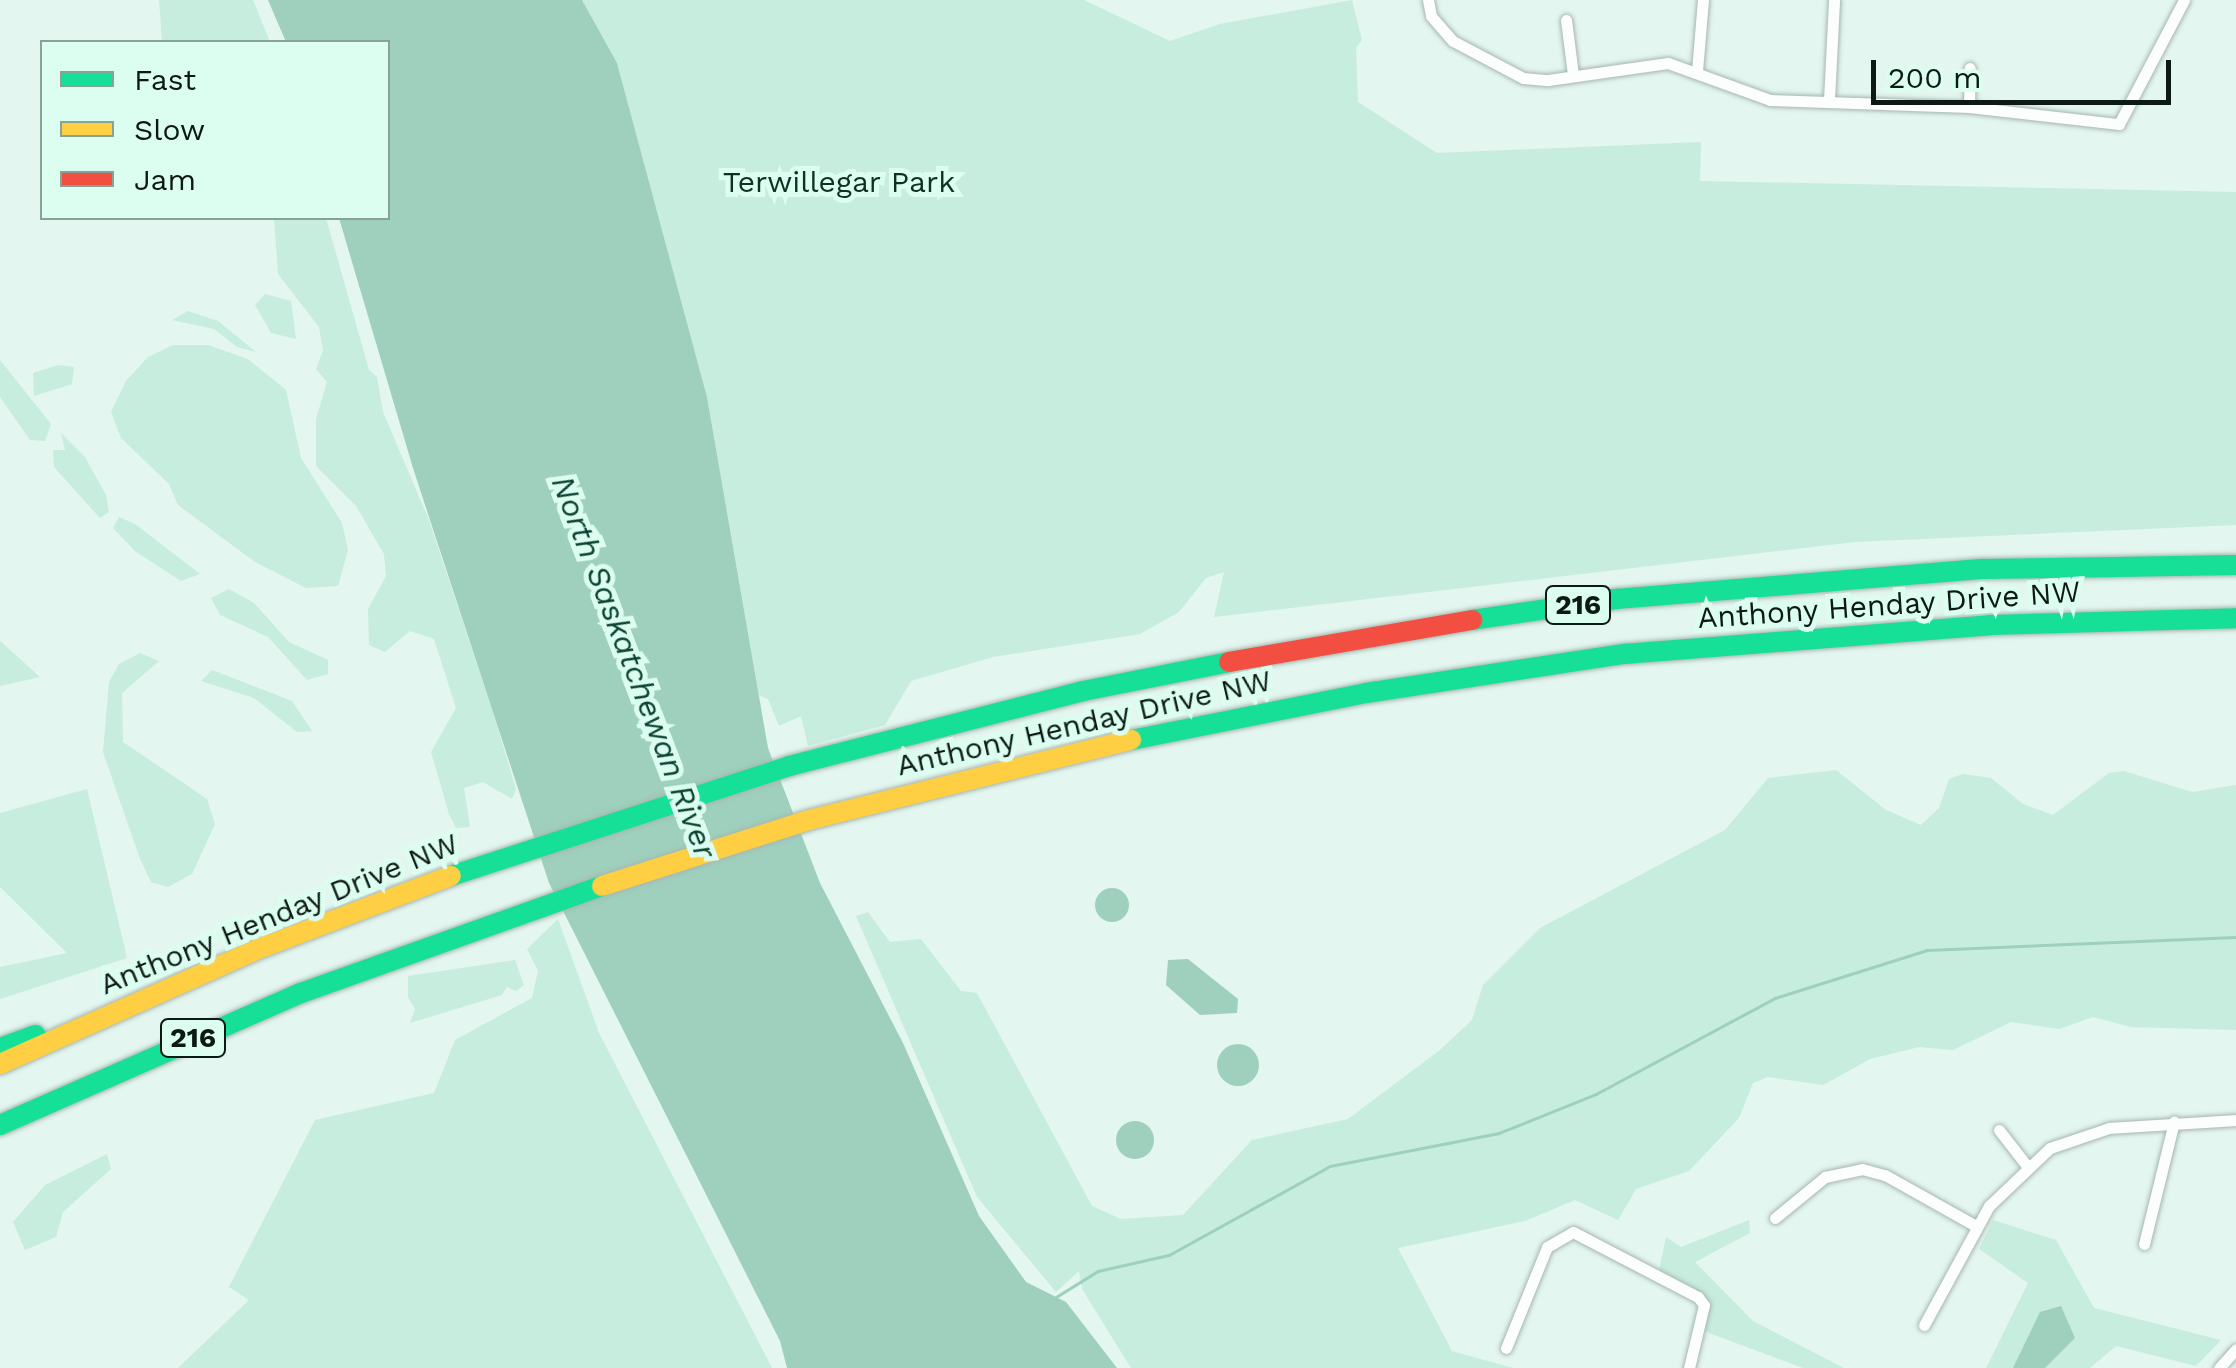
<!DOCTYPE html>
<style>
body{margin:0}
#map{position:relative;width:2236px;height:1368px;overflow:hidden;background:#e3f6ef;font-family:"Work Sans",sans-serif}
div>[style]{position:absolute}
.green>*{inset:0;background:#c6edde}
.water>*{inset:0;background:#9ed0bd}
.round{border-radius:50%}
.stream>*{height:2.5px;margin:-1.25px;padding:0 1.25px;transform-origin:1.25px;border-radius:1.25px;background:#9ed0bd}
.roads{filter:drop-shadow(0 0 2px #a7b6b0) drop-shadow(0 0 2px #a7b6b0)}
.street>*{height:11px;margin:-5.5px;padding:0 5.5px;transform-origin:5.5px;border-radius:5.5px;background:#fbfefd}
.fast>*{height:20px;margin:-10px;padding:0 10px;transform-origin:10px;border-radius:10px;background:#16e098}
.slow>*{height:20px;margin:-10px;padding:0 10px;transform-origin:10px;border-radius:10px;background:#ffcf43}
.jam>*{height:20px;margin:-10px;padding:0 10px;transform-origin:10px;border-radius:10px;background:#f24e42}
span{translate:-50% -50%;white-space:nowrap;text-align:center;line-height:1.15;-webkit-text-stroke:10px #dbfef0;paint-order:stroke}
.shield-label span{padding:2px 8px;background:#dbfef0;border:2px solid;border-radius:8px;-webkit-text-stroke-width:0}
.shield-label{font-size:28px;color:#0d1915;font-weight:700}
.park-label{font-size:30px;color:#113025}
.street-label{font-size:30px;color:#0d1915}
.water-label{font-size:32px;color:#0b4232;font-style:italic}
.legend{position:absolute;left:40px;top:40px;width:350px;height:180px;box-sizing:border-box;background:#dbfef0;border:2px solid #89a298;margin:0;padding:12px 18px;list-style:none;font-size:30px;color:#0d1915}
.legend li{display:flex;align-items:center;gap:20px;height:50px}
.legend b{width:50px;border:2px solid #89a298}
.scale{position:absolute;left:1871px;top:60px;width:300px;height:45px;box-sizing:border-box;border:5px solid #0d1915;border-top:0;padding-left:12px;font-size:30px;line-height:35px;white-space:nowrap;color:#0d1915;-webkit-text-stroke:8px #dbfef0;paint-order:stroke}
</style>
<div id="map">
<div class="green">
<div style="clip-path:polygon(253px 0,270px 42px,162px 42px,159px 0)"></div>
<div style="clip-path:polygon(582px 0,1084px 0,1170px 41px,1220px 24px,1352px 0,1362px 40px,1356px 48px,1358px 102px,1437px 153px,1701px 142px,1700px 181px,2236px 192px,2236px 525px,1855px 542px,1214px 617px,1224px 572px,1206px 578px,1179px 612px,1140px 634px,993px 657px,911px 681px,885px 725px,808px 746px,801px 716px,779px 726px,768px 699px,759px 695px,707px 397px,617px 63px)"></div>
<div style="clip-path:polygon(274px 218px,326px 218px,369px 370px,377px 377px,383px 412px,429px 520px,492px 709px,516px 789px,512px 799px,483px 782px,464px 788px,470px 827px,456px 828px,449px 814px,431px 752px,456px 708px,434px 639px,410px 631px,385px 652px,369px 645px,368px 609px,386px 576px,384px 554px,356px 506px,316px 466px,316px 419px,327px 382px,316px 369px,323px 350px,319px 327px,278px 274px)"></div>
<div style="clip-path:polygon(265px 294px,291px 301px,296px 339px,271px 333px,255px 305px)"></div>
<div style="clip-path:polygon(188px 311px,218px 321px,256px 352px,237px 347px,214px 329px,172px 320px)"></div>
<div style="clip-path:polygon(173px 345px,208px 345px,248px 359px,286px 390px,301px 458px,342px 523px,348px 550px,338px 586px,306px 588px,255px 562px,178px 505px,169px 484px,121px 438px,111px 412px,126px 381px,148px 357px)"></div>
<div style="clip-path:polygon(0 360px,51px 424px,45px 441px,30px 440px,0 397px)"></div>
<div style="clip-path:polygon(58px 365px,74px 367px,72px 384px,34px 396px,33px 373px)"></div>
<div style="clip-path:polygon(61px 433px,85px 457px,106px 495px,109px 512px,100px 518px,54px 467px,53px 450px,65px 450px)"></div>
<div style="clip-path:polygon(119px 517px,135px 524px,200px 574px,181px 581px,136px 552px,113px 528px)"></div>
<div style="clip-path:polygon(229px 589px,254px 603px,289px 642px,328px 660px,328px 674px,307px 680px,268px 637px,220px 615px,211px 598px)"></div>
<div style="clip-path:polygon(0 641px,40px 677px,0 686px)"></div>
<div style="clip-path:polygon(140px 653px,159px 661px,122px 693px,123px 742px,207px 799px,215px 824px,192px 874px,168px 887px,151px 882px,140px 859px,103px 752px,109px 682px,119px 664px)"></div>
<div style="clip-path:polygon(212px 670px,292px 701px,312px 731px,297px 732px,254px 698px,201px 681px)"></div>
<div style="clip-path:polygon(1836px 770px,1886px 810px,1921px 825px,1939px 808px,1949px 779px,1963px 774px,1991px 778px,2023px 804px,2053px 815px,2109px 773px,2124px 771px,2192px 792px,2236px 785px,2236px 1030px,2131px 1027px,2093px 1017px,2059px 1029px,2011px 1022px,1953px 1050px,1919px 1047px,1870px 1059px,1823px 1085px,1768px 1077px,1753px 1083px,1739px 1118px,1689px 1171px,1636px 1189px,1618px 1220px,1575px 1200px,1525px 1221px,1398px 1248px,1452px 1351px,1513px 1368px,1131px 1368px,1082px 1289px,1079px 1271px,1056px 1292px,977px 1197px,856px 916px,868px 912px,890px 942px,921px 939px,961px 991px,977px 993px,1092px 1206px,1121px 1219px,1183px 1215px,1252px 1140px,1348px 1119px,1440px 1050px,1472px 1020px,1483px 985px,1540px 928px,1725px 830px,1768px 778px)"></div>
<div style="clip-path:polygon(87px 789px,127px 958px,0 999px,0 967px,67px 953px,0 887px,0 813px)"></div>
<div style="clip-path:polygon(558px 919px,599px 1033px,772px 1368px,178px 1368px,249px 1300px,229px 1287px,315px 1120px,434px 1093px,455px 1040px,532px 998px,538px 971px,527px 949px)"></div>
<div style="clip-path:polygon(515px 960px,524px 985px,516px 991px,507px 987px,502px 995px,410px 1023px,415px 1009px,408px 997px,408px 976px)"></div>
<div style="clip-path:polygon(107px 1154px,111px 1169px,63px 1212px,56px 1237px,25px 1250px,13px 1222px,45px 1185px)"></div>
<div style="clip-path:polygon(1749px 1220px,1750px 1233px,1695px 1262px,1753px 1321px,1844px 1368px,1803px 1368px,1701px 1330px,1700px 1292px,1659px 1270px,1666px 1237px,1681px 1247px)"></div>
<div style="clip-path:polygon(1993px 1220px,2056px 1240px,2094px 1308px,2221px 1340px,2196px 1366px,2116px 1346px,2090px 1368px,1986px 1368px,2028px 1283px,1979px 1249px)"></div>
</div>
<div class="water">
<div style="clip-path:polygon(268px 0,582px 0,617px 63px,707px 397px,768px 748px,820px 883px,903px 1043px,979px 1216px,1026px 1282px,1066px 1302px,1117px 1368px,787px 1368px,780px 1341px,549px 883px,413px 468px,339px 218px,388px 218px,388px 42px,286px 42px)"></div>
<div class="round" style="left:1095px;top:888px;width:34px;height:34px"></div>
<div style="clip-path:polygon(1188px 959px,1238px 999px,1237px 1013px,1200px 1015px,1166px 985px,1168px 960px)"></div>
<div class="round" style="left:1217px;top:1044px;width:42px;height:42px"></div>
<div class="round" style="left:1116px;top:1121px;width:38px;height:38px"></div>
<div style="clip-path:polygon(2061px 1306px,2075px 1338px,2045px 1368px,2013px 1368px,2040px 1312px)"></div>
</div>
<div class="stream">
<div style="left:1056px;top:1297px;width:49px;rotate:-31.8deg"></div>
<div style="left:1098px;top:1271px;width:73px;rotate:-12.7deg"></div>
<div style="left:1169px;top:1255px;width:184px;rotate:-28.9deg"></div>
<div style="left:1330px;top:1166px;width:172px;rotate:-11deg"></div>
<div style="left:1499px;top:1133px;width:105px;rotate:-21.9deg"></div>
<div style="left:1596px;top:1094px;width:203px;rotate:-28.2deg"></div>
<div style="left:1775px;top:998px;width:159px;rotate:-17.5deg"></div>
<div style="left:1927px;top:950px;width:309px;rotate:-2.4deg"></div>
</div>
<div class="roads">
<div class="street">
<div style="left:1428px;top:0;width:16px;rotate:79deg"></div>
<div style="left:1431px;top:16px;width:33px;rotate:49deg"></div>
<div style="left:1453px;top:41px;width:79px;rotate:27.9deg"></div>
<div style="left:1523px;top:78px;width:25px;rotate:5deg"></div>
<div style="left:1548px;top:80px;width:121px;rotate:-8.1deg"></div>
<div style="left:1668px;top:63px;width:109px;rotate:19.9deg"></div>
<div style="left:1770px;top:100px;width:199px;rotate:2deg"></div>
<div style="left:1969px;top:107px;width:151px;rotate:6.5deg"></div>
<div style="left:2119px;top:124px;width:140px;rotate:-62.3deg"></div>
<div style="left:1566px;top:20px;width:55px;rotate:82.7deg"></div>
<div style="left:1697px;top:71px;width:71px;rotate:-85.2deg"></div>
<div style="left:1829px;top:100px;width:100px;rotate:-87.1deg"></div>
<div style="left:1969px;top:107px;width:39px;rotate:-89deg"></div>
<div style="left:1999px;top:1130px;width:46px;rotate:52.1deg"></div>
<div style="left:1775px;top:1218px;width:65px;rotate:-39.4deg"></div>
<div style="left:1825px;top:1177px;width:38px;rotate:-12deg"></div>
<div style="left:1862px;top:1169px;width:24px;rotate:15deg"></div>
<div style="left:1885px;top:1175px;width:104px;rotate:29.3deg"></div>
<div style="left:2144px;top:1244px;width:126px;rotate:-76.2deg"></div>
<div style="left:1924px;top:1325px;width:136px;rotate:-61.4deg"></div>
<div style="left:1989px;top:1206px;width:84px;rotate:-43.6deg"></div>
<div style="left:2050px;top:1148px;width:62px;rotate:-18.7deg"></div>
<div style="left:2109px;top:1128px;width:127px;rotate:-3.6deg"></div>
<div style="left:1506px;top:1348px;width:109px;rotate:-67.9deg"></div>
<div style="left:1547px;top:1247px;width:30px;rotate:-30deg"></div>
<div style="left:1573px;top:1232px;width:141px;rotate:27.5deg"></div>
<div style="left:1698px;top:1297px;width:10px;rotate:53deg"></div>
<div style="left:1704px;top:1305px;width:65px;rotate:103.4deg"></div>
<div style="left:2219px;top:1368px;width:25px;rotate:-48deg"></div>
</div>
<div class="fast">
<div style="left:1472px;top:620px;width:146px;rotate:-8.3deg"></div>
<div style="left:1616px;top:599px;width:369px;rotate:-4.7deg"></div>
<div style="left:1984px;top:569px;width:252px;rotate:-0.9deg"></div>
<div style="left:1131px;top:740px;width:240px;rotate:-11.3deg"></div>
<div style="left:1366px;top:693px;width:261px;rotate:-8.6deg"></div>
<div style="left:1624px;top:654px;width:367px;rotate:-4.5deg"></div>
<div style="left:1990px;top:625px;width:246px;rotate:-1.6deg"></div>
<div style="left:451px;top:876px;width:355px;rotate:-18deg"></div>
<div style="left:789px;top:766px;width:303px;rotate:-14.3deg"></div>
<div style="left:1083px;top:691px;width:149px;rotate:-11.2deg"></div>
<div style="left:0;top:1048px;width:38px;rotate:-20deg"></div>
<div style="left:0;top:1125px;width:329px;rotate:-23.7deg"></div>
<div style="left:301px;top:993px;width:319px;rotate:-19.6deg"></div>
</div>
<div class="slow">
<div style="left:602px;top:886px;width:217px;rotate:-17.7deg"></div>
<div style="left:809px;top:820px;width:332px;rotate:-14deg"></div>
<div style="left:0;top:1064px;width:286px;rotate:-24deg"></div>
<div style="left:261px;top:948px;width:203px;rotate:-20.8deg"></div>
</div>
<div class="jam">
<div style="left:1229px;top:662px;width:247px;rotate:-9.8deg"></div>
</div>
</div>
<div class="shield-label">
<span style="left:1578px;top:605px">216</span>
<span style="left:193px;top:1038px">216</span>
</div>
<div class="park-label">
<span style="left:839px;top:182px">Terwillegar Park</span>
</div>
<div class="street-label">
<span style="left:1889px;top:605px;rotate:-4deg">Anthony Henday Drive NW</span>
<span style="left:1084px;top:723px;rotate:-13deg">Anthony Henday Drive NW</span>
<span style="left:279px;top:914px;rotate:-22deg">Anthony Henday Drive NW</span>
</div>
<div class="water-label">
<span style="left:634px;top:667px;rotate:69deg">North Saskatchewan River</span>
</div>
<ul class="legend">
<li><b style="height:12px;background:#16e098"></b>Fast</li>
<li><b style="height:12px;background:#ffcf43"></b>Slow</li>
<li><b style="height:12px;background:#f24e42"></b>Jam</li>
</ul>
<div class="scale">200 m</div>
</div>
